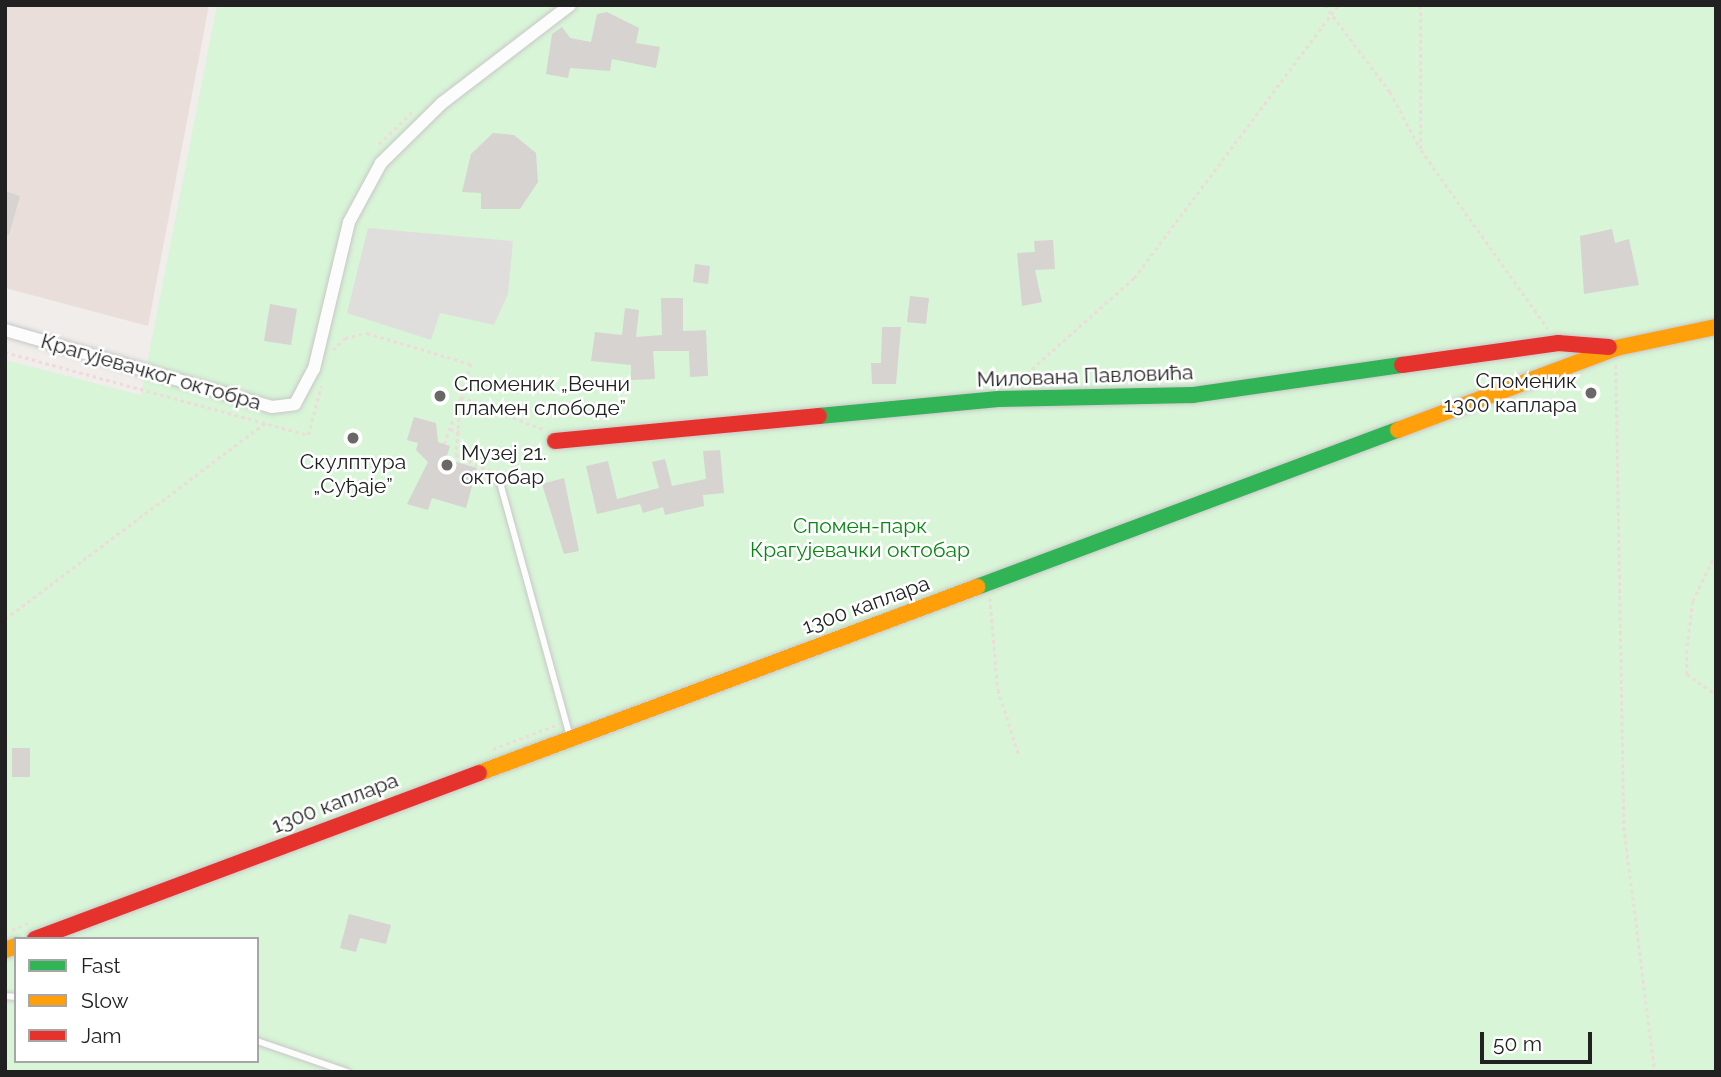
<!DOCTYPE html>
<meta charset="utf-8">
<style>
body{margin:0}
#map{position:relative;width:1721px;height:1077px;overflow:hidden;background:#f0edea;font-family:Raleway,sans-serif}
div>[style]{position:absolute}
.military>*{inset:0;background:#eadeda}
.park>*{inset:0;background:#d8f5d7}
.parking>*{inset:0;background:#e0dedd}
.building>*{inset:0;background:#d6d3d1}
.path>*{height:2.5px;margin-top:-1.25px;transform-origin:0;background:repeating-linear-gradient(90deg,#eddcda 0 3.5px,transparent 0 7px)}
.roads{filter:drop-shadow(0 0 2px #c8c7c6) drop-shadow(0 0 2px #c8c7c6)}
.lane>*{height:6px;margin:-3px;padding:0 3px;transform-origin:3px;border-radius:3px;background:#fdfcfc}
.street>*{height:12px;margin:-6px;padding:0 6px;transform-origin:6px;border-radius:6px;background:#fdfcfc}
.fast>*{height:16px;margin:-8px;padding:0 8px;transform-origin:8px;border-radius:8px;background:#30b455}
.slow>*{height:16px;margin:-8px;padding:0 8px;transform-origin:8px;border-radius:8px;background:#ff9f0a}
.jam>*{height:16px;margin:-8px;padding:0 8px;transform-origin:8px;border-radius:8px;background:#e5322d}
.dots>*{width:19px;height:19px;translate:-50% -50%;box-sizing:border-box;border:4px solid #fff;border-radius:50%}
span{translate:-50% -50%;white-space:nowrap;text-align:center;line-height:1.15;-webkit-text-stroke:5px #fff;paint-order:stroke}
.street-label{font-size:21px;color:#212121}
.poi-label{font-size:21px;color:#212121}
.right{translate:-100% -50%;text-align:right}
.left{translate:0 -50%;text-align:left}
.park-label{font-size:21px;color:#078811}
.frame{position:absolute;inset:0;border:7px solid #212121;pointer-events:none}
.legend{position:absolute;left:14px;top:937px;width:245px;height:126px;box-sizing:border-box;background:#fff;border:2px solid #a6a6a6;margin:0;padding:9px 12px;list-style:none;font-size:21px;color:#212121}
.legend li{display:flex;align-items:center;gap:14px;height:35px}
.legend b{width:35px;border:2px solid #a6a6a6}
.scale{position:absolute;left:1480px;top:1032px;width:112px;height:32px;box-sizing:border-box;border:4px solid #212121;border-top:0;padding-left:9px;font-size:21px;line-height:24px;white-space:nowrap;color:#212121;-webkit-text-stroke:5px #fff;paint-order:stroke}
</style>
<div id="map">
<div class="military">
<div style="clip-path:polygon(5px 5px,209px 5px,148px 326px,5px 288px)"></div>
</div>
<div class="park">
<div style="clip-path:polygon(evenodd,217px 5px,1716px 5px,1716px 1072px,5px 1072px,5px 360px,141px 395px,217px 5px,16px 939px,257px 939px,257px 1061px,16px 1061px,16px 939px)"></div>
</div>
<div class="parking">
<div style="clip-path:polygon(368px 228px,513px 241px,508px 294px,494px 325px,440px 313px,431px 340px,347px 313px)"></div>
</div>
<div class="building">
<div style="clip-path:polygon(607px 12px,639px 28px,636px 43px,660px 47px,656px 68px,612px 59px,610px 71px,570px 68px,568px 78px,546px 74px,552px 34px,562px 27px,570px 38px,591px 42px,597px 14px)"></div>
<div style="clip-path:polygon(493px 133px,514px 135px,536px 153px,538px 182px,520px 209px,481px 209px,481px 193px,462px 192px,471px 154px)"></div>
<div style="clip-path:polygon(5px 191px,20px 196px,9px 235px,5px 235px)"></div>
<div style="clip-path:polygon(1612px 229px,1615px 243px,1629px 239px,1639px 285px,1584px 294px,1580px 236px)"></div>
<div style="clip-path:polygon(1053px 240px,1055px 269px,1035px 270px,1042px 302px,1022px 306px,1017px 253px,1035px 252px,1034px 241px)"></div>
<div style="clip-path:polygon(695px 264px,710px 266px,708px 284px,693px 282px)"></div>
<div style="clip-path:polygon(910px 296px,929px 298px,926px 324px,907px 322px)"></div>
<div style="clip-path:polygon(661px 298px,683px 298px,683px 331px,706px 330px,708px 376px,690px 377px,689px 351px,653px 351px,655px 379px,631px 380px,631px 365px,591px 361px,595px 332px,622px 335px,625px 308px,639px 310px,636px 337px,662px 335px)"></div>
<div style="clip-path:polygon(270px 304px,297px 309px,291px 345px,264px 341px)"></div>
<div style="clip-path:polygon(882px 327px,901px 327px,896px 384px,872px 384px,871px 363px,881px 363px)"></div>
<div style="clip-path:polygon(414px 417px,436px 423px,438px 442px,450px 446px,446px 459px,477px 468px,466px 508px,432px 498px,428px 510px,407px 504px,428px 462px,416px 450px,418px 443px,407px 440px)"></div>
<div style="clip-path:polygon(720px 450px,724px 493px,703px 495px,704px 506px,665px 515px,663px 507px,643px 513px,640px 504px,597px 514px,586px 466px,608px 461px,617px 499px,659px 488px,652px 462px,665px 459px,672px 486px,706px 479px,703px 451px)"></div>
<div style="clip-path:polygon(564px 478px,579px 551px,564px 554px,542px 484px)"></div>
<div style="clip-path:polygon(12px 748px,30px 748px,30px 777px,12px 777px)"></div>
<div style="clip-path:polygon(349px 914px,391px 925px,386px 944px,360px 938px,356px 952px,340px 948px)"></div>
</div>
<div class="path">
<div style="left:1325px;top:5px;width:109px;rotate:53.2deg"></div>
<div style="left:1390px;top:92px;width:64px;rotate:61.8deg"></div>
<div style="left:1421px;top:5px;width:145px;rotate:90deg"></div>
<div style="left:1421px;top:150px;width:219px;rotate:54.6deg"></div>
<div style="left:379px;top:144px;width:46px;rotate:-44.1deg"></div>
<div style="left:333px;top:350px;width:17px;rotate:-45deg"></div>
<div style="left:345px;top:338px;width:23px;rotate:-13deg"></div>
<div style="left:367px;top:333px;width:109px;rotate:16.6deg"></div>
<div style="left:471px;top:364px;width:34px;rotate:107deg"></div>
<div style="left:461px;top:397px;width:90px;rotate:21.4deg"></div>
<div style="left:5px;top:352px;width:314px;rotate:15.3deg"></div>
<div style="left:308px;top:435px;width:51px;rotate:-75.1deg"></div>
<div style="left:1616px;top:365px;width:462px;rotate:89deg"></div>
<div style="left:1624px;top:827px;width:247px;rotate:82.8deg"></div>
<div style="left:1016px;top:383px;width:158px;rotate:-41.7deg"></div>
<div style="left:1134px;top:278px;width:341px;rotate:-53.2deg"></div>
<div style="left:461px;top:397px;width:58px;rotate:94.9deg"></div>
<div style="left:456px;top:455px;width:42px;rotate:25.3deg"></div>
<div style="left:450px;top:429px;width:13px;rotate:18deg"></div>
<div style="left:444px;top:444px;width:47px;rotate:-70deg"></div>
<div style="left:1716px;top:554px;width:52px;rotate:116.1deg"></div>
<div style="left:1693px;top:601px;width:49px;rotate:97deg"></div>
<div style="left:1687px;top:650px;width:24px;rotate:90deg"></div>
<div style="left:1687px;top:674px;width:35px;rotate:35deg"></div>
<div style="left:990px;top:598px;width:92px;rotate:85deg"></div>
<div style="left:998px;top:690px;width:68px;rotate:72.1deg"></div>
<div style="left:5px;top:619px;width:326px;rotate:-37deg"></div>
<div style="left:493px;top:749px;width:67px;rotate:-20.9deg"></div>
<div style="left:12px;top:930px;width:17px;rotate:-24deg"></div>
</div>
<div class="roads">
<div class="lane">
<div style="left:499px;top:479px;width:267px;rotate:74.6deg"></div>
<div style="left:5px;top:996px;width:11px;rotate:5deg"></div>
<div style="left:257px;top:1041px;width:95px;rotate:19deg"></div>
</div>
<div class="street">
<div style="left:5px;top:330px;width:278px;rotate:16.1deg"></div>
<div style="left:272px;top:407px;width:23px;rotate:-7deg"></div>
<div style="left:295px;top:404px;width:40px;rotate:-62deg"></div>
<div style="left:314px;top:369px;width:151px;rotate:-76.6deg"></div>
<div style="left:349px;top:222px;width:67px;rotate:-61.5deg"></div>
<div style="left:381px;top:163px;width:86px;rotate:-44.5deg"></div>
<div style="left:442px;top:103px;width:161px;rotate:-37.4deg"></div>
</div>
<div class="fast">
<div style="left:819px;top:416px;width:180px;rotate:-5.4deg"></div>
<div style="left:998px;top:399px;width:195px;rotate:-1.2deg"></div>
<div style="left:1193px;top:395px;width:211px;rotate:-8.2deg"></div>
<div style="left:977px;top:587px;width:449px;rotate:-20.5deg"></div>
</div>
<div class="slow">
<div style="left:1398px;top:430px;width:233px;rotate:-20.6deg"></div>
<div style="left:1616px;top:348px;width:102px;rotate:-11.9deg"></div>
<div style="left:479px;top:773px;width:532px;rotate:-20.48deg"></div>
<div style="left:5px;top:950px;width:12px;rotate:-20deg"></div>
</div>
<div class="jam">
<div style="left:1402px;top:365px;width:158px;rotate:-8deg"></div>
<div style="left:1558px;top:343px;width:51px;rotate:4.5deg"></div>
<div style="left:555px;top:441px;width:265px;rotate:-5.4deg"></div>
<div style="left:35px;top:939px;width:474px;rotate:-20.5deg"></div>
</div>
</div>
<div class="dots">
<div style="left:1591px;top:393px;background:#696867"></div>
<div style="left:440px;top:396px;background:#696867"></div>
<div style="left:353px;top:438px;background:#696867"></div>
<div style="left:447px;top:465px;background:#696867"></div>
</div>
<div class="street-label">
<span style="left:151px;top:372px;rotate:16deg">Крагујевачког октобра</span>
<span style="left:1085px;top:376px;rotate:-2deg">Милована Павловића</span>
<span style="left:866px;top:605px;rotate:-20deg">1300 каплара</span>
<span style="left:335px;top:803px;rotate:-21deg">1300 каплара</span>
</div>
<div class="poi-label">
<span class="right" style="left:1577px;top:393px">Споменик<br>1300 каплара</span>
<span class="left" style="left:454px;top:396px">Споменик „Вечни<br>пламен слободе”</span>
<span class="left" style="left:461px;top:465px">Музеј 21.<br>октобар</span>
<span style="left:353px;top:474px">Скулптура<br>„Суђаје”</span>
</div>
<div class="park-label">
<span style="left:860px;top:538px">Спомен-парк<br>Крагујевачки октобар</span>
</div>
<div class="frame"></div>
<ul class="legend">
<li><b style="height:9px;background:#30b455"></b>Fast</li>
<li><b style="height:9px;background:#ff9f0a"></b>Slow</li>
<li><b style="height:9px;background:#e5322d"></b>Jam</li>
</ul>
<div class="scale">50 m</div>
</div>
